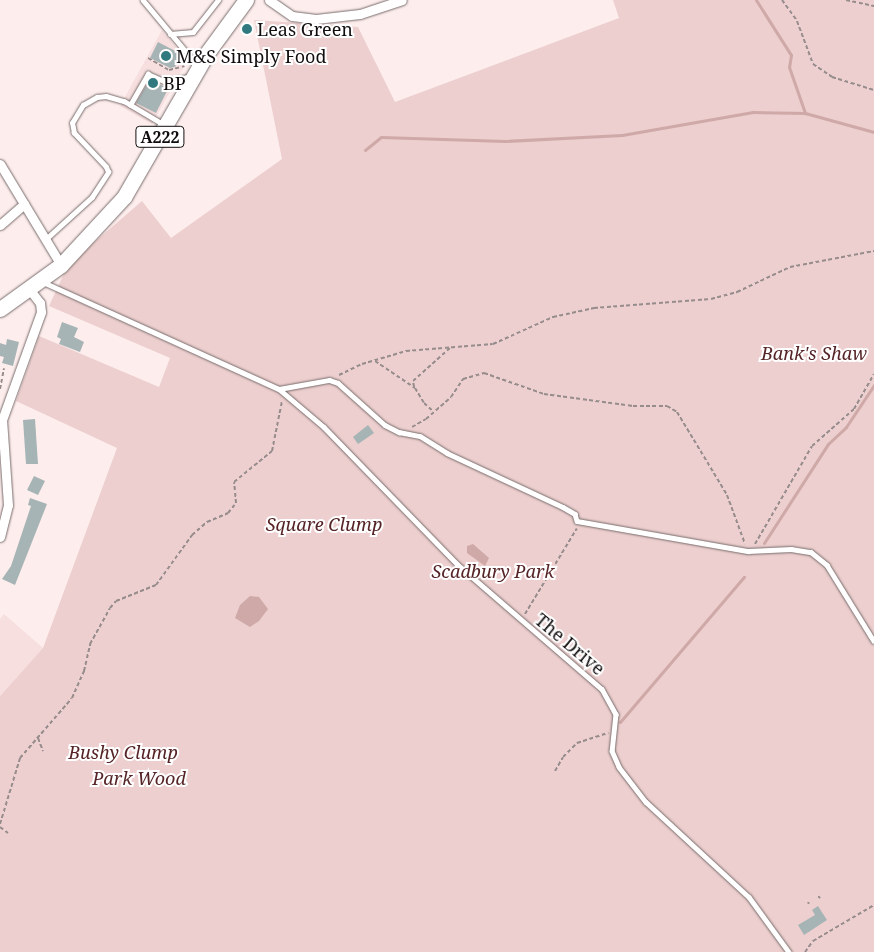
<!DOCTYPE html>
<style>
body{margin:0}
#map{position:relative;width:874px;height:952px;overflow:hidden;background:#fdeeed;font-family:"Noto Serif",serif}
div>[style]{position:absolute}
.built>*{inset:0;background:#f6dfde}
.green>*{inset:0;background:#eccfce}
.water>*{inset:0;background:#cfa9a8}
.stream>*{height:3px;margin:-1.5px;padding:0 1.5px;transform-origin:1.5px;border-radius:1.5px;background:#cfa9a8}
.building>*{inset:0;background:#a6b4b5}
.path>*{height:2px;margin-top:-1px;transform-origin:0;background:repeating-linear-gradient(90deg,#978c8c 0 4px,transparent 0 6.5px)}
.roads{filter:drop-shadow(0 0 1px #796c6c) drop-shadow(0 0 1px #796c6c)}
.lane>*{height:4.5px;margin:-2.25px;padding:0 2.25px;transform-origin:2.25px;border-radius:2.25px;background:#fff}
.street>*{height:9px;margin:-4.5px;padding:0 4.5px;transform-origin:4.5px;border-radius:4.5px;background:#fff}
.primary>*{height:15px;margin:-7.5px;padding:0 7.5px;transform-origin:7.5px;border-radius:7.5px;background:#fff}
.dots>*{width:14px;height:14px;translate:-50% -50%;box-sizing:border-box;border:2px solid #fff;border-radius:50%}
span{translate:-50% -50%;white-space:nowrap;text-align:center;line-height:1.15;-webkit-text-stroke:4px #fff;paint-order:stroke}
.shield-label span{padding:1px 4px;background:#fff;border:1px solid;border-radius:4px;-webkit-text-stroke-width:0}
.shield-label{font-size:16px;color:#120d0d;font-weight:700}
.poi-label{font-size:18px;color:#120d0d}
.left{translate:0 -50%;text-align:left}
.park-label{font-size:18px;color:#562426;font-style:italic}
.street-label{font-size:18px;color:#120d0d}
</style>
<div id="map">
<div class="built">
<div style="clip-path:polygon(162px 30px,187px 61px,152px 124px,120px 106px)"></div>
<div style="clip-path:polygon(4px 614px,43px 648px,0 696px,0 619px)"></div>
</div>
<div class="green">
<div style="clip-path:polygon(613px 0,874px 0,874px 952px,0 952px,0 696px,43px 648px,117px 448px,16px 401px,39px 336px,159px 387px,170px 358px,49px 306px,68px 265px,142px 201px,171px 238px,282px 159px,254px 20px,358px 27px,395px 102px,619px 18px)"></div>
</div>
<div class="water">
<div style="clip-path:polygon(473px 544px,489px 558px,485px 566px,467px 553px,467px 546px)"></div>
<div style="clip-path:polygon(250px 596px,259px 597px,268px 609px,259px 621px,250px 627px,235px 618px,240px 605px)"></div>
</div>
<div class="stream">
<div style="left:756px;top:0;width:65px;rotate:57.5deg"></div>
<div style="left:791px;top:55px;width:12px;rotate:99deg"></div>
<div style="left:789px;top:67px;width:49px;rotate:70.8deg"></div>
<div style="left:805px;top:113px;width:72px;rotate:15.4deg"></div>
<div style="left:365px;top:150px;width:21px;rotate:-39deg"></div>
<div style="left:381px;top:137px;width:124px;rotate:1.8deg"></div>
<div style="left:505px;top:141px;width:117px;rotate:-2.9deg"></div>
<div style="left:622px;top:135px;width:133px;rotate:-10deg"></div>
<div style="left:753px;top:112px;width:52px;rotate:1.1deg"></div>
<div style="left:764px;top:543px;width:118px;rotate:-57.1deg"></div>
<div style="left:828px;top:444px;width:25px;rotate:-43deg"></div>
<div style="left:846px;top:427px;width:50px;rotate:-56.3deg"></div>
<div style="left:620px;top:722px;width:191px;rotate:-49.5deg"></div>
</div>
<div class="building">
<div style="clip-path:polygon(158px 42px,181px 54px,175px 67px,170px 68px,150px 58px)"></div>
<div style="clip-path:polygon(150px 79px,168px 89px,156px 113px,136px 103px)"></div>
<div style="clip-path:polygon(62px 322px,78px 328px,74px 337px,84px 342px,80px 352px,59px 344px,61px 339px,57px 337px)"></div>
<div style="clip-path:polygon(7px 339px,19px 342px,13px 366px,2px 363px,4px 357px,0 356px,0 343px,6px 345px)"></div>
<div style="clip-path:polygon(35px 419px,38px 464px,26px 464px,23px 420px)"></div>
<div style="clip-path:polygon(368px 425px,374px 433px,358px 444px,353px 437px)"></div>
<div style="clip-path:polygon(34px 476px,45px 481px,38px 495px,27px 490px)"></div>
<div style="clip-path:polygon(30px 498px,47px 504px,15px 585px,2px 579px,11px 566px,31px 506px,28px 505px)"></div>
<div style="clip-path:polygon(818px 906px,827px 920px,804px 935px,798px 925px,815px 915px,812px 910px)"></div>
</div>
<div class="path">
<div style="left:782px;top:0;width:26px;rotate:54deg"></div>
<div style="left:797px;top:21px;width:46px;rotate:69.6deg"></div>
<div style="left:813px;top:64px;width:23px;rotate:34deg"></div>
<div style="left:832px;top:77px;width:44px;rotate:17.2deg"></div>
<div style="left:846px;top:0;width:29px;rotate:12deg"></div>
<div style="left:148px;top:58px;width:24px;rotate:30deg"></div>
<div style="left:169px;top:70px;width:16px;rotate:-14deg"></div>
<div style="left:375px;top:361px;width:48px;rotate:34deg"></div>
<div style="left:415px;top:388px;width:17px;rotate:59deg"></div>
<div style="left:424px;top:403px;width:13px;rotate:42deg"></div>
<div style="left:339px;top:375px;width:25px;rotate:-26deg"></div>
<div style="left:362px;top:364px;width:46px;rotate:-16.5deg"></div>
<div style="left:406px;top:351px;width:87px;rotate:-4.6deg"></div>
<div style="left:493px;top:344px;width:66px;rotate:-24.2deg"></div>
<div style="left:553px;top:317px;width:42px;rotate:-12.4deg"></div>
<div style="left:594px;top:308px;width:117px;rotate:-4.4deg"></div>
<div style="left:711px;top:299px;width:27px;rotate:-15deg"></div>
<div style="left:737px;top:292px;width:59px;rotate:-25.3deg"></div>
<div style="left:790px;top:267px;width:86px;rotate:-10.8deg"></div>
<div style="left:414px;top:387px;width:6px;rotate:-99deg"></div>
<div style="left:413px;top:381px;width:51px;rotate:-41.8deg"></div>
<div style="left:0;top:389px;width:21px;rotate:-79deg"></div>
<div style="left:412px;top:427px;width:16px;rotate:-30deg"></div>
<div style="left:426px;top:419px;width:33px;rotate:-41deg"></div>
<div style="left:451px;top:397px;width:22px;rotate:-56deg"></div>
<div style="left:463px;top:379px;width:22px;rotate:-16deg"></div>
<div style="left:484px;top:373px;width:64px;rotate:19.3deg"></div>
<div style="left:544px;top:394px;width:90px;rotate:7.7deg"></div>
<div style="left:633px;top:406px;width:34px"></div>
<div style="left:667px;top:406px;width:12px;rotate:31deg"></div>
<div style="left:677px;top:412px;width:97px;rotate:58.9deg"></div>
<div style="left:727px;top:495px;width:52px;rotate:69.8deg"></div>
<div style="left:755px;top:544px;width:113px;rotate:-59.8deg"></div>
<div style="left:812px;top:446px;width:56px;rotate:-41.4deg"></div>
<div style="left:854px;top:409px;width:40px;rotate:-60.3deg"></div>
<div style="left:525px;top:614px;width:100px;rotate:-58.8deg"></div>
<div style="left:38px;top:738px;width:14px;rotate:69deg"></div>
<div style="left:555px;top:771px;width:16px;rotate:-60deg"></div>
<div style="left:563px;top:757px;width:20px;rotate:-45deg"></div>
<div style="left:577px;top:743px;width:33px;rotate:-18deg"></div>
<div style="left:0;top:824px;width:69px;rotate:-73.1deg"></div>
<div style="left:20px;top:758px;width:79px;rotate:-49.1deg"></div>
<div style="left:72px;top:698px;width:30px;rotate:-66deg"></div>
<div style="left:84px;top:671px;width:28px;rotate:-77deg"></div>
<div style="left:90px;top:644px;width:41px;rotate:-60.9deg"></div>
<div style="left:110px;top:608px;width:9px;rotate:-49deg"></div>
<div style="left:116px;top:601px;width:43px;rotate:-21.8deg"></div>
<div style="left:156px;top:585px;width:62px;rotate:-54.2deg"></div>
<div style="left:192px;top:535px;width:20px;rotate:-41deg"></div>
<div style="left:207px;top:522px;width:23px;rotate:-23deg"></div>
<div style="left:228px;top:513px;width:13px;rotate:-51deg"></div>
<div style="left:236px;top:503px;width:21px;rotate:-95deg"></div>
<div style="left:234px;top:482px;width:49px;rotate:-39.2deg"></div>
<div style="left:272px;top:451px;width:51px;rotate:-78.7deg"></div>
<div style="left:0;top:827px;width:10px;rotate:37deg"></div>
<div style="left:818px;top:896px;width:3px;rotate:45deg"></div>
<div style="left:808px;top:902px;width:2px;rotate:63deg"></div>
<div style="left:805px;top:952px;width:14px;rotate:-54deg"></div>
<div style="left:813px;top:941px;width:71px;rotate:-30.5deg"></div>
</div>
<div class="roads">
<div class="lane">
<div style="left:143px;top:0;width:86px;rotate:50.2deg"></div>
<div style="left:170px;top:34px;width:23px;rotate:-5deg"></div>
<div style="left:193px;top:32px;width:41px;rotate:-52deg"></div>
<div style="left:130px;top:105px;width:36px;rotate:-60deg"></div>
<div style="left:148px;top:74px;width:20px;rotate:24deg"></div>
<div style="left:166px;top:82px;width:23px;rotate:-13deg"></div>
<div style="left:46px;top:239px;width:62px;rotate:-42.4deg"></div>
<div style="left:92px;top:197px;width:30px;rotate:-57deg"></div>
<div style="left:108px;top:172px;width:5px;rotate:-112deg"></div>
<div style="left:106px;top:167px;width:47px;rotate:-133.3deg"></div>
<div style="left:74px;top:133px;width:10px;rotate:-101deg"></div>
<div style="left:72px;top:123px;width:21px;rotate:-59deg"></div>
<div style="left:83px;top:105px;width:16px;rotate:-30deg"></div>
<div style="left:97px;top:97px;width:9px;rotate:-6deg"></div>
<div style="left:106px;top:96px;width:19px;rotate:16deg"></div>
<div style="left:124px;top:101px;width:45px;rotate:30.5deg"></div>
<div style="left:43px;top:282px;width:259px;rotate:24.4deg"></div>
<div style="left:279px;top:389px;width:59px;rotate:40.2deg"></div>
<div style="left:324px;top:427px;width:191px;rotate:45.8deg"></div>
<div style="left:457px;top:564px;width:191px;rotate:40.8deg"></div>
<div style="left:602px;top:689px;width:29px;rotate:61deg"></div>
<div style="left:616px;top:714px;width:37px;rotate:96deg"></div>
<div style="left:612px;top:751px;width:17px;rotate:66deg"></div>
<div style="left:619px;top:767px;width:44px;rotate:52.4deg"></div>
<div style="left:646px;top:802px;width:140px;rotate:42.7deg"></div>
<div style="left:749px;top:897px;width:68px;rotate:54deg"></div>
<div style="left:279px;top:389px;width:51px;rotate:-10.2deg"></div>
<div style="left:329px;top:380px;width:9px;rotate:18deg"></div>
<div style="left:338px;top:383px;width:63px;rotate:41.8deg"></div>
<div style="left:385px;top:425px;width:16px;rotate:27deg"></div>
<div style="left:399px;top:432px;width:21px;rotate:11deg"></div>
<div style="left:420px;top:436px;width:32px;rotate:32deg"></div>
<div style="left:447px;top:453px;width:128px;rotate:25deg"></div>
<div style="left:563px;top:507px;width:14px;rotate:30deg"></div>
<div style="left:575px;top:514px;width:7px;rotate:74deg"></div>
<div style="left:577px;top:521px;width:174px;rotate:10deg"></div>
<div style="left:748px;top:551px;width:43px;rotate:-2.7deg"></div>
<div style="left:791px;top:549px;width:20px;rotate:9deg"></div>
<div style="left:811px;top:552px;width:21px;rotate:39deg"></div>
<div style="left:827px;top:565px;width:89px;rotate:58.3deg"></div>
</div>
<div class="street">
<div style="left:269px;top:0;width:28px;rotate:35deg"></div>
<div style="left:292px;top:16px;width:24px;rotate:7deg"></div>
<div style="left:316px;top:19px;width:44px;rotate:-6.5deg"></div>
<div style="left:360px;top:14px;width:44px;rotate:-18.4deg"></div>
<div style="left:0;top:164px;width:118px;rotate:58.9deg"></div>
<div style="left:0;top:225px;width:32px;rotate:-41deg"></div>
<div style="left:0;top:537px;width:33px;rotate:-76deg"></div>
<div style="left:8px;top:505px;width:85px;rotate:-94deg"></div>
<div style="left:2px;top:420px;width:115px;rotate:-70.1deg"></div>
<div style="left:41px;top:312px;width:9px;rotate:-96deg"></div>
<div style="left:40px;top:303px;width:18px;rotate:-128deg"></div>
</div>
<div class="primary">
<div style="left:0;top:309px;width:75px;rotate:-35.8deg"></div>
<div style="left:61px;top:265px;width:93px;rotate:-47.2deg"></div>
<div style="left:124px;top:197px;width:166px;rotate:-60deg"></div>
<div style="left:207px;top:53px;width:66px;rotate:-53.7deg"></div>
</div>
</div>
<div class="dots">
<div style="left:247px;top:29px;background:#30797e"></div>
<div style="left:166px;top:56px;background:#30797e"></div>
<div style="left:153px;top:83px;background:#30797e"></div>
</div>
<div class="shield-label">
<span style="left:160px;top:137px">A222</span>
</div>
<div class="poi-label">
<span class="left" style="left:257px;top:29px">Leas Green</span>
<span class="left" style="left:176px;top:56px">M&amp;S Simply Food</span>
<span class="left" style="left:163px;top:83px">BP</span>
</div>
<div class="park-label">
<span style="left:814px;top:353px">Bank's Shaw</span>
<span style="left:324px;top:524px">Square Clump</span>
<span style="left:493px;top:571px">Scadbury Park</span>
<span style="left:123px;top:752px">Bushy Clump</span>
<span style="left:139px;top:778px">Park Wood</span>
</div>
<div class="street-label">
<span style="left:570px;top:644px;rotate:40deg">The Drive</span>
</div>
</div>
